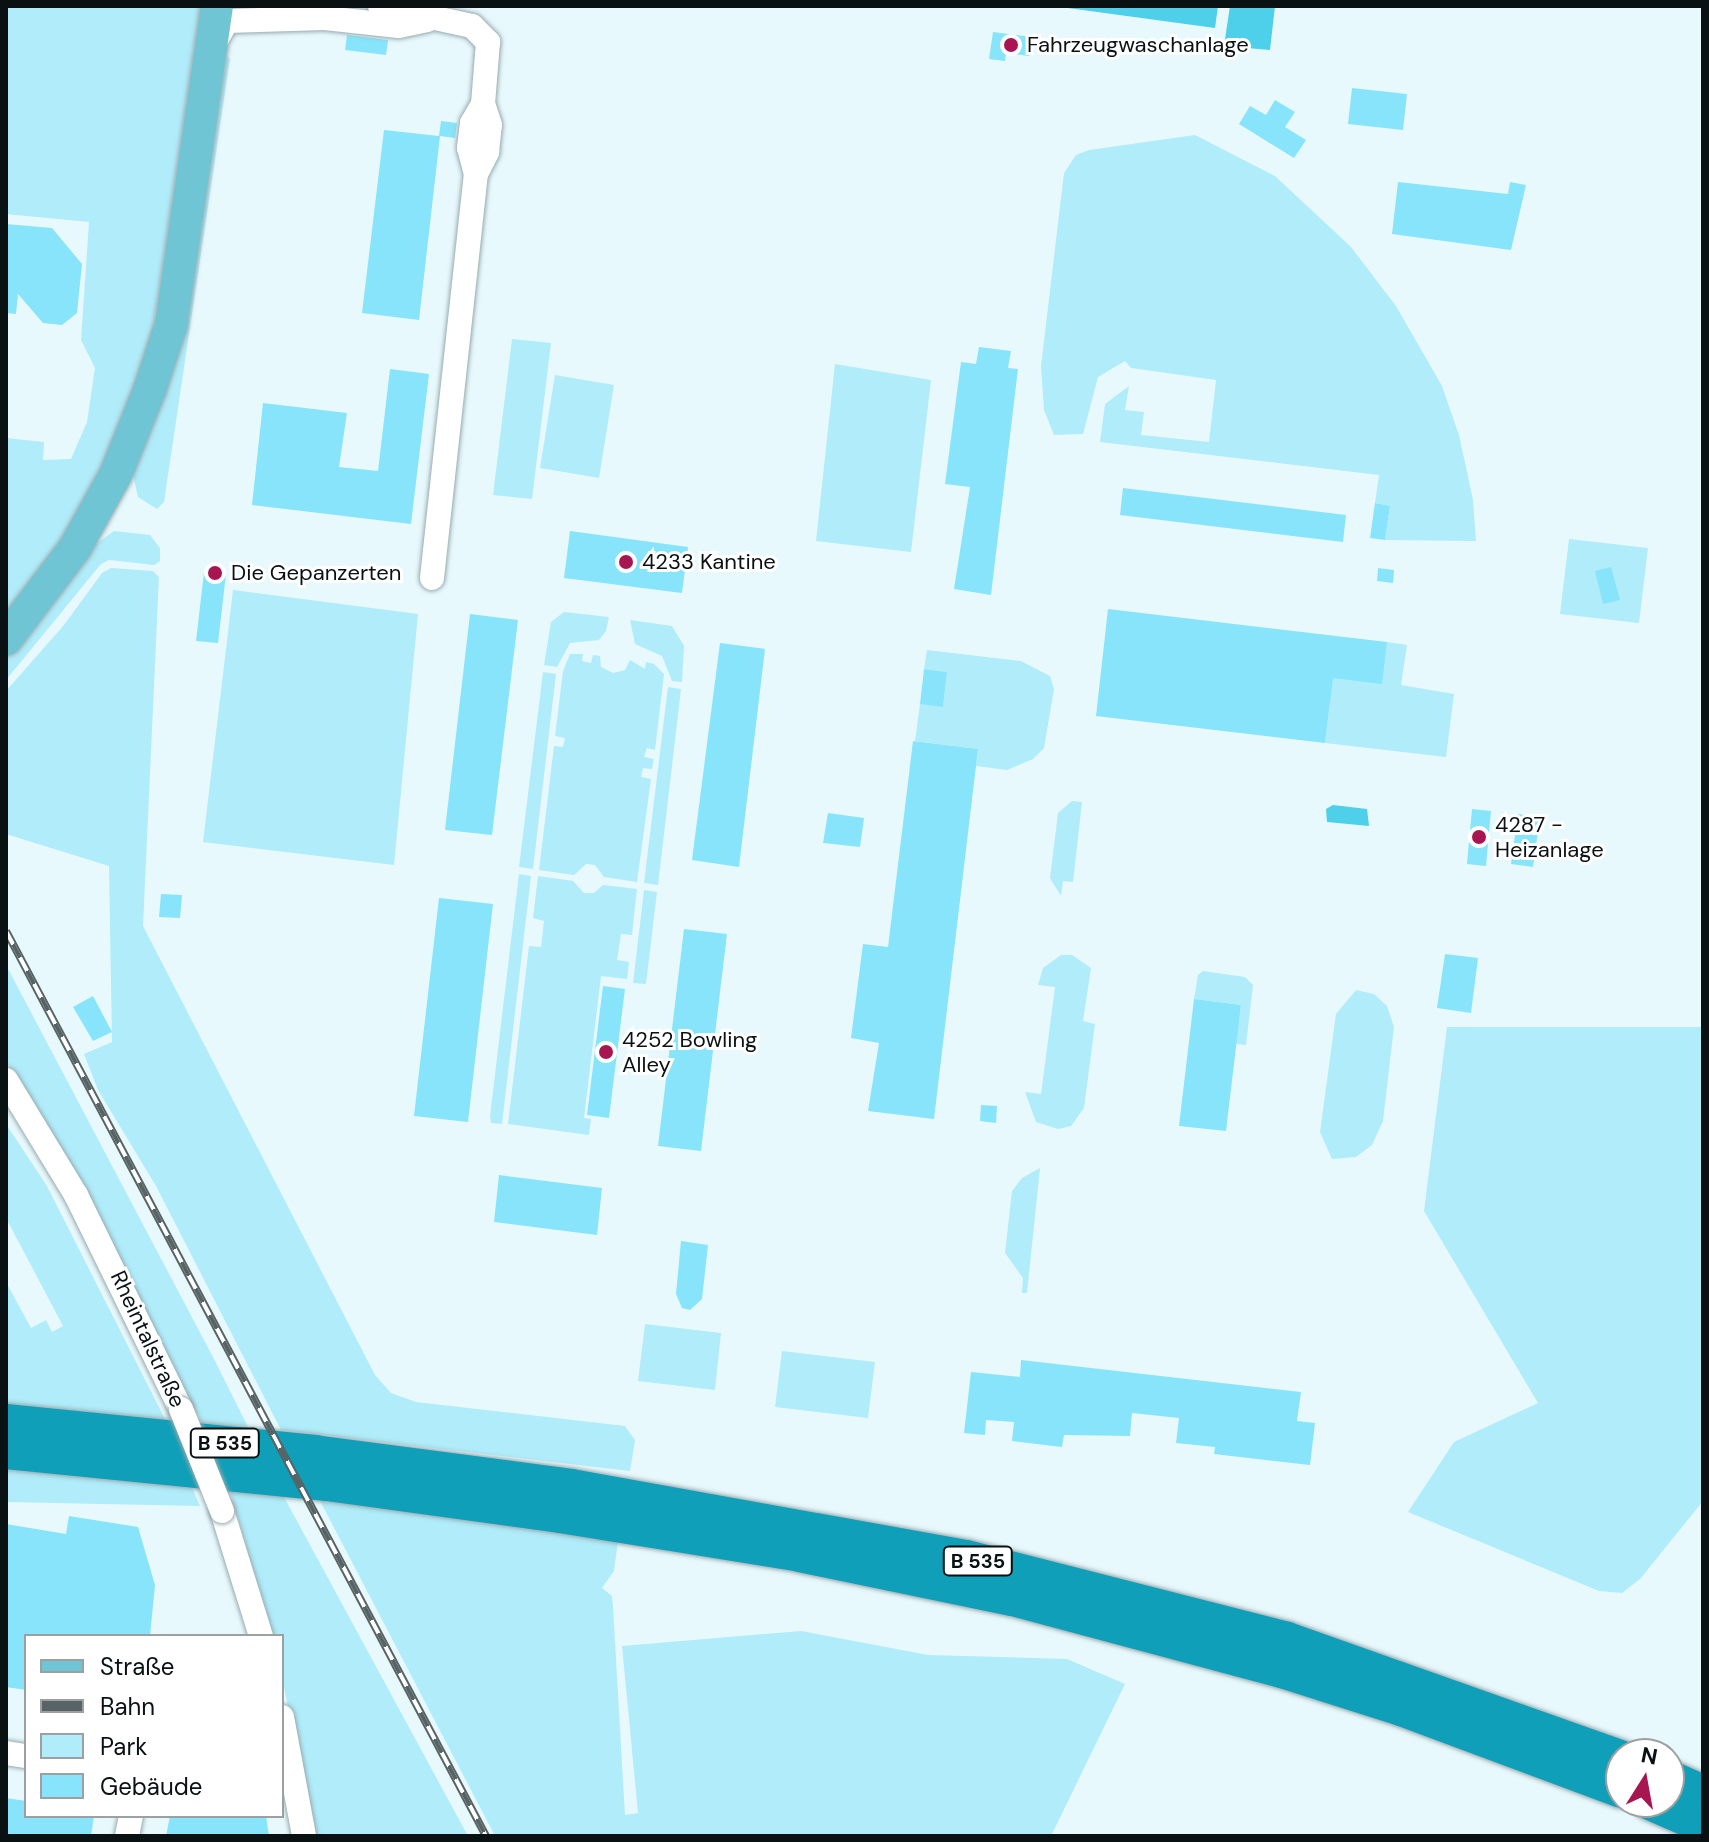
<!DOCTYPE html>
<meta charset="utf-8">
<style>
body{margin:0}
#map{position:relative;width:1709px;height:1842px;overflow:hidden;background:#e8f9fd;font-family:"DM Sans",sans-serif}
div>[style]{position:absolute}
.green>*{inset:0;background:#b0ecfa}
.water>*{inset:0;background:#4ecfea}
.building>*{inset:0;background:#87e4fa}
.roads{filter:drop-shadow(0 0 2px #97abb0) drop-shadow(0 0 2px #97abb0)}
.minor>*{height:24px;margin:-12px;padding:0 12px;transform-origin:12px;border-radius:12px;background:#fff}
.major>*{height:32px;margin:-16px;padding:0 16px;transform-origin:16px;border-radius:16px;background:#70c5d4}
.highway>*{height:36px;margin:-18px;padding:0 18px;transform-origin:18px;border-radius:18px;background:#109fb8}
.rail>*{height:8px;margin-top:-4px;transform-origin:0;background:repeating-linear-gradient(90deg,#fff 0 15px,#586366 0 30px);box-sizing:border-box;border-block:2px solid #586366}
.bridges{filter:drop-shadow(0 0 2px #97abb0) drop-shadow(0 0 2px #97abb0)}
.minor-bridge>*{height:24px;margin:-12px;padding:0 12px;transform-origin:12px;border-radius:12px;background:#fff}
.dots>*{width:22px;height:22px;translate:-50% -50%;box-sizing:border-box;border:4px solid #fff;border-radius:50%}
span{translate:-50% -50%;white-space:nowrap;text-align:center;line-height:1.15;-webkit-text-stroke:6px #fff;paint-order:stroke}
.shield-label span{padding:2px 6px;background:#fff;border:2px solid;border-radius:6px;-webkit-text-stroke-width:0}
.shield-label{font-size:20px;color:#091112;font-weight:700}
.poi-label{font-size:22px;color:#091112}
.left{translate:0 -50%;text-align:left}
.street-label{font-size:22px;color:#091112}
.frame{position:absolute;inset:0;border:8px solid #091112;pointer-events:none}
.legend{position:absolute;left:24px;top:1634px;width:260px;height:184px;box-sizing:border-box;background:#fff;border:2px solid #9da0a0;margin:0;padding:10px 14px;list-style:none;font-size:24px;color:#091112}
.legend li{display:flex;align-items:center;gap:16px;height:40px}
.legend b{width:40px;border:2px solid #9da0a0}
.north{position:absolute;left:1605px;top:1738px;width:80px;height:80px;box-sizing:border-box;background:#fff;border:2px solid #9da0a0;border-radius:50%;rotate:11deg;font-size:22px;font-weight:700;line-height:32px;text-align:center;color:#091112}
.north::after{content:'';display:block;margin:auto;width:28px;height:36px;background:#a81651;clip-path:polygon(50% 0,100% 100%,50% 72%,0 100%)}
</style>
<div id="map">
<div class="green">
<div style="clip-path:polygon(6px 6px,200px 6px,151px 344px,93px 498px,6px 625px,6px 438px,44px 442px,43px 460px,71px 459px,87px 422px,95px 368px,81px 340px,89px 222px,6px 214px)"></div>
<div style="clip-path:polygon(227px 56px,230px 59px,164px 502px,157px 509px,138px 497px,132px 471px,207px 179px)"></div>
<div style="clip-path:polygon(1195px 135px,1275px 176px,1351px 247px,1396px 306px,1442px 386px,1459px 435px,1473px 500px,1476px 541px,1385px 540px,1390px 506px,1375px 503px,1379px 475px,1100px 442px,1105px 404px,1129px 386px,1125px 410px,1144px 412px,1141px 435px,1209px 442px,1216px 380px,1131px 368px,1125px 361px,1098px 377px,1083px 434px,1054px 435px,1044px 410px,1041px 366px,1064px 173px,1076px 155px,1089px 150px)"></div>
<div style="clip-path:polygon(512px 339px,551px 343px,532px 499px,493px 495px)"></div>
<div style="clip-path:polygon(835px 364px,931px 380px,911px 552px,816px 541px)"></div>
<div style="clip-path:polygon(555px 375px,614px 385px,599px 478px,540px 468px)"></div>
<div style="clip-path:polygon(114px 531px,150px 535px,160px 548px,160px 561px,154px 565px,109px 560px,101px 564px,6px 680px,6px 653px,89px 549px)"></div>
<div style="clip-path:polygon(1569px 539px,1648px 548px,1639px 623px,1560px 614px)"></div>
<div style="clip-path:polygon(111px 568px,153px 571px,159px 577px,143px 926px,375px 1375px,391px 1393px,416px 1402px,625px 1426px,635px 1440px,630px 1471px,281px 1430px,156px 1186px,98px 1090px,84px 1054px,112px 1042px,109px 866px,6px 834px,6px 691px,64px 625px,102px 573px)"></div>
<div style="clip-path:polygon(233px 590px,418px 614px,394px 865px,203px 842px)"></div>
<div style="clip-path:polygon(564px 612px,609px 617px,606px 631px,599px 640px,570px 643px,557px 667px,544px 665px,551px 622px)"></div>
<div style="clip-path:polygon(630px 620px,672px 626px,684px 646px,682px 682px,672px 681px,662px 656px,635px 644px)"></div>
<div style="clip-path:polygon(1387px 642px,1407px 645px,1401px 685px,1454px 694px,1446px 757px,1325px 743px,1330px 703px,1123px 653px)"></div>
<div style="clip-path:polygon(927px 650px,1021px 661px,1050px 676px,1054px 689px,1044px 748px,1033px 759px,1007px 770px,976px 766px,978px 749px,915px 741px,920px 704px,943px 706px,947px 672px,924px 669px)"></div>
<div style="clip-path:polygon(570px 654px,583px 654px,582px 661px,591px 663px,593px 655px,600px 656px,601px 667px,613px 673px,625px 670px,630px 660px,645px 669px,646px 662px,654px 664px,664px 674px,655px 750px,647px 748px,644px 757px,654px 759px,652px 769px,643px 768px,641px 777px,651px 779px,637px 882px,604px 877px,595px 865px,586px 864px,574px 875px,539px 870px,554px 746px,563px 747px,565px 738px,555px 736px,563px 671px)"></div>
<div style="clip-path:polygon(543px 672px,556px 674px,533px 869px,519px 867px)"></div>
<div style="clip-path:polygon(668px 687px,681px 689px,658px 885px,644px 883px)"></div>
<div style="clip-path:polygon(1072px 801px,1082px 802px,1073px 882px,1063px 881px,1061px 896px,1050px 878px,1058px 813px)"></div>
<div style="clip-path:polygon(519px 874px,531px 876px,502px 1124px,491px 1123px,490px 1116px)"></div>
<div style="clip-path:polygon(538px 876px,573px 881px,584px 893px,594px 893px,603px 885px,637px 889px,632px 935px,621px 934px,617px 960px,629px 962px,627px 979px,601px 976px,584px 1118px,591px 1119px,589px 1135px,508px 1124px,529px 946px,541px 947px,544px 921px,533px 918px)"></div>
<div style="clip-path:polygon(644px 890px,657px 892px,646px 984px,633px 983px)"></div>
<div style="clip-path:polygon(1061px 955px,1072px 955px,1091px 968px,1083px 1021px,1095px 1024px,1084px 1108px,1071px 1126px,1058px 1129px,1036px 1122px,1025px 1092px,1041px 1094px,1055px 987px,1038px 985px,1043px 968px)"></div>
<div style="clip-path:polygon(6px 965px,214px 1359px,249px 1429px,202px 1423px,6px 1061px)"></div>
<div style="clip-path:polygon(1203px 971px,1245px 977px,1253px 985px,1246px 1045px,1236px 1044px,1241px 1005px,1194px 999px,1198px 975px)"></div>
<div style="clip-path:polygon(1356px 990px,1374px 994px,1387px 1006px,1394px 1027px,1383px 1121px,1372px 1145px,1356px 1157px,1332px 1159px,1320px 1132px,1336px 1014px)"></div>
<div style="clip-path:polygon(1447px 1027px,1703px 1027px,1703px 1501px,1640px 1579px,1622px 1593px,1599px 1591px,1408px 1512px,1454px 1442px,1538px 1403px,1424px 1211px)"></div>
<div style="clip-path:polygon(6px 1124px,47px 1186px,168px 1425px,6px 1409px,6px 1282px,31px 1328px,46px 1320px,52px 1332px,63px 1326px,6px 1218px)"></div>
<div style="clip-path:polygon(1040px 1168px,1027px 1293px,1022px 1293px,1023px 1278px,1005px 1253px,1012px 1191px,1022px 1178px)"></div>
<div style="clip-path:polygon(645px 1324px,721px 1333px,715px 1390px,638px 1381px)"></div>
<div style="clip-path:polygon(782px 1351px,875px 1362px,868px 1418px,775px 1407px)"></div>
<div style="clip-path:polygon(6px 1470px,190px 1483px,200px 1506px,6px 1502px)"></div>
<div style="clip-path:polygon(228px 1483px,619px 1534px,614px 1571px,602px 1588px,612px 1596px,613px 1607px,625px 1815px,638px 1813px,622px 1646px,801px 1631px,928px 1655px,1067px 1659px,1125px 1684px,1051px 1836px,495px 1836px,318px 1497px,284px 1497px,468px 1836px,313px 1836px,282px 1676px,282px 1636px,272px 1636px)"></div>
</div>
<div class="water">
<div style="clip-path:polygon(1053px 6px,1218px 6px,1215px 28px)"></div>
<div style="clip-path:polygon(1230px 6px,1275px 6px,1270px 50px,1224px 46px)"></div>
<div style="clip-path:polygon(1333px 805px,1367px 809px,1369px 826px,1327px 822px,1326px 809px)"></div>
</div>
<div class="building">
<div style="clip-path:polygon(993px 32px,1032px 37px,1029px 56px,1006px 53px,1005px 61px,989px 59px)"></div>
<div style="clip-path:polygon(347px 35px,388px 40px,386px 55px,345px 50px)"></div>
<div style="clip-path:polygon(1352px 88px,1407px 94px,1403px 130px,1348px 124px)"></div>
<div style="clip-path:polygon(1275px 100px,1295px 112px,1285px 127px,1306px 140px,1294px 158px,1239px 124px,1250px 106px,1266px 115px)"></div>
<div style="clip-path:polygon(441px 121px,457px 123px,455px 138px,440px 136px,419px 320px,362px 313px,384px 130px,439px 136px)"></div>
<div style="clip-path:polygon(1398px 182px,1508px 194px,1510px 182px,1526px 185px,1511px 250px,1392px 234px)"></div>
<div style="clip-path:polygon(6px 224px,52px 228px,82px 264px,77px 313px,62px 325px,43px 323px,18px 294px,16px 314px,6px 313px)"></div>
<div style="clip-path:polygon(979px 347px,1011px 351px,1008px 368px,1018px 369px,991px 595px,954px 589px,970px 487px,945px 484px,961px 362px,976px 364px)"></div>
<div style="clip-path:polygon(390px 369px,429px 374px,411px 524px,252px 505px,263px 403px,347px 413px,339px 467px,378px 471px)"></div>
<div style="clip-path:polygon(1123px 488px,1346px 515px,1343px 542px,1120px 515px)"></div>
<div style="clip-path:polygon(1375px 503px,1390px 506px,1385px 540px,1370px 538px)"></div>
<div style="clip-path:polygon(570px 531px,688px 547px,682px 593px,564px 578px)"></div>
<div style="clip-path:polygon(1611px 567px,1620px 600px,1603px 604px,1595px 571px)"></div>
<div style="clip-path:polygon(1378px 568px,1394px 570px,1393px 583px,1377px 581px)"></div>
<div style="clip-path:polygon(204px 572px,226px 574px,218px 643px,196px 641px)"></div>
<div style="clip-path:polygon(1108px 609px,1387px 642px,1382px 684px,1333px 678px,1325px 743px,1096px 716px)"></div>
<div style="clip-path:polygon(470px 614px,518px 620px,492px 835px,445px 830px)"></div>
<div style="clip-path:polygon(720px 643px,765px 649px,739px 867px,692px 860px)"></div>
<div style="clip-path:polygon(924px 669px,947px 672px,943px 707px,920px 704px)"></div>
<div style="clip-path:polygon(913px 741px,978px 749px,934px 1119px,868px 1111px,879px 1043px,851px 1038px,863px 944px,888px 947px)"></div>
<div style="clip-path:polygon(1472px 809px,1491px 811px,1486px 866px,1467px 864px)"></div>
<div style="clip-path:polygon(828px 813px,864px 818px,860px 847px,823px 843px)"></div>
<div style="clip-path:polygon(1518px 814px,1540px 817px,1533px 867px,1511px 864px)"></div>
<div style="clip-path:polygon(161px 894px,182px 895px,180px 918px,159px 917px)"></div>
<div style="clip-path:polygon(439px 898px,493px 904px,468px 1122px,414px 1116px)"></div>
<div style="clip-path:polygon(684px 929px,727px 934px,701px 1151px,658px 1146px)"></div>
<div style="clip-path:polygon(1445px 954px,1478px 958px,1471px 1013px,1437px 1008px)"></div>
<div style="clip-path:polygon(603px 986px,625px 989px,609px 1118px,587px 1115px)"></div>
<div style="clip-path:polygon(93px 996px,112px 1032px,93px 1041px,73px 1007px)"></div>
<div style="clip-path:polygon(1194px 999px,1241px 1005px,1226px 1131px,1179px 1126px)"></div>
<div style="clip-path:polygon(981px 1105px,997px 1106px,996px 1123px,980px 1121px)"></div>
<div style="clip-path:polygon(499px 1175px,602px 1188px,597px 1235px,494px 1222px)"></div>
<div style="clip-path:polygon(681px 1241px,708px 1245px,702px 1299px,690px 1310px,682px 1308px,676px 1294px)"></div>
<div style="clip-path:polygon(1021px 1360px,1301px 1392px,1297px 1421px,1315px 1423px,1310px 1465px,1214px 1454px,1215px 1447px,1176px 1443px,1179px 1418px,1132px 1413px,1130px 1436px,1064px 1435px,1062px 1447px,1012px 1441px,1014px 1422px,986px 1420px,985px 1435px,964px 1433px,971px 1372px,1020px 1377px)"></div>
<div style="clip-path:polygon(69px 1516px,138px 1527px,155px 1585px,150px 1636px,26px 1636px,26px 1690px,6px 1687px,6px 1524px,66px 1534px)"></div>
<div style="clip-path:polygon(6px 1798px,26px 1801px,26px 1816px,94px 1816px,91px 1836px,6px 1836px)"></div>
<div style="clip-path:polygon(170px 1816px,266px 1816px,269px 1836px,166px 1836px)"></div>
</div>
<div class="roads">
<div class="minor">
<div style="left:380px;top:6px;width:94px;rotate:12.3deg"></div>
<div style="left:472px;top:26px;width:23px;rotate:45deg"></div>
<div style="left:488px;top:42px;width:62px;rotate:94.6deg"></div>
<div style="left:483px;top:104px;width:22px;rotate:120deg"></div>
<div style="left:472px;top:123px;width:25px;rotate:97deg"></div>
<div style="left:469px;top:148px;width:27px;rotate:75deg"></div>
<div style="left:213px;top:46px;width:29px;rotate:-61deg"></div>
<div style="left:227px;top:21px;width:98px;rotate:-1.8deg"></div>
<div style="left:325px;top:18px;width:74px;rotate:6.2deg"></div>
<div style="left:399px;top:26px;width:29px;rotate:-12deg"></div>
<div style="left:432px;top:578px;width:406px;rotate:-83.8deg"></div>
<div style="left:476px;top:174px;width:25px;rotate:-63deg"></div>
<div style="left:487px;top:152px;width:27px;rotate:-84deg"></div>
<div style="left:490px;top:125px;width:22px;rotate:-108deg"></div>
<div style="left:6px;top:1080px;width:135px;rotate:58.7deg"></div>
<div style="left:76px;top:1195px;width:238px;rotate:63.9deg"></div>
<div style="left:222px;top:1511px;width:131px;rotate:72.7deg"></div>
<div style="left:282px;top:1717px;width:121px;rotate:79.5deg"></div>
<div style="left:6px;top:1753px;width:20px;rotate:9deg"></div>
<div style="left:127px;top:1836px;width:20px;rotate:-79deg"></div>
</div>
<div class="major">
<div style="left:6px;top:639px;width:114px;rotate:-52.8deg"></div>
<div style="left:75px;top:548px;width:85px;rotate:-61deg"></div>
<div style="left:116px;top:474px;width:92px;rotate:-68.2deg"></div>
<div style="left:150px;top:389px;width:67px;rotate:-71.8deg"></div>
<div style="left:171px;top:325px;width:322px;rotate:-81.8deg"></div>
</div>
<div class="highway">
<div style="left:6px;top:1422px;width:310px;rotate:5.7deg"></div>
<div style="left:314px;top:1453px;width:259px;rotate:7.5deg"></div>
<div style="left:571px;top:1487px;width:401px;rotate:10.2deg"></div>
<div style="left:966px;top:1558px;width:331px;rotate:14.3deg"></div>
<div style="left:1287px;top:1640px;width:354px;rotate:19.5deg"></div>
<div style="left:6px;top:1451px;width:323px;rotate:5.7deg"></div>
<div style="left:327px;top:1483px;width:235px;rotate:7.8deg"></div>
<div style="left:560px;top:1515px;width:243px;rotate:9.2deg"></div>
<div style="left:800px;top:1554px;width:217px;rotate:11.7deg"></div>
<div style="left:1013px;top:1598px;width:278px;rotate:15deg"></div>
<div style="left:1282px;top:1670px;width:125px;rotate:17.7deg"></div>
<div style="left:1401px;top:1708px;width:235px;rotate:20.4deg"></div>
<div style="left:1669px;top:1778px;width:37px;rotate:24deg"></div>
<div style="left:1650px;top:1802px;width:58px;rotate:23.5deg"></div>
</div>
</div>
<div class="rail">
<div style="left:6px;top:931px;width:1024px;rotate:62.06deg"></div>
</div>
<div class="bridges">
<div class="minor-bridge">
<div style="left:181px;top:1409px;width:110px;rotate:68.1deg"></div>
</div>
</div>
<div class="dots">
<div style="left:1011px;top:45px;background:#a81651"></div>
<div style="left:626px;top:562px;background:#a81651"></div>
<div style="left:215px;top:573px;background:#a81651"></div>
<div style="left:1479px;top:837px;background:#a81651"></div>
<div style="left:606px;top:1052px;background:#a81651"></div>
</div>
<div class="shield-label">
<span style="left:225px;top:1443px">B 535</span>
<span style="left:978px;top:1561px">B 535</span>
</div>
<div class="poi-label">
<span class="left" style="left:1027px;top:45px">Fahrzeugwaschanlage</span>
<span class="left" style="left:642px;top:562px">4233 Kantine</span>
<span class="left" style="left:231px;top:573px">Die Gepanzerten</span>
<span class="left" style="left:1495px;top:837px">4287 -<br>Heizanlage</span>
<span class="left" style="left:622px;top:1052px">4252 Bowling<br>Alley</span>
</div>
<div class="street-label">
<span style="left:148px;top:1339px;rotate:65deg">Rheintalstraße</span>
</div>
<div class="frame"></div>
<ul class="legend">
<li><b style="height:10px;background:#70c5d4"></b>Straße</li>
<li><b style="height:10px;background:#586366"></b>Bahn</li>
<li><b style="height:22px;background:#b0ecfa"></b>Park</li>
<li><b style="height:22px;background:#87e4fa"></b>Gebäude</li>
</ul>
<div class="north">N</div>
</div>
